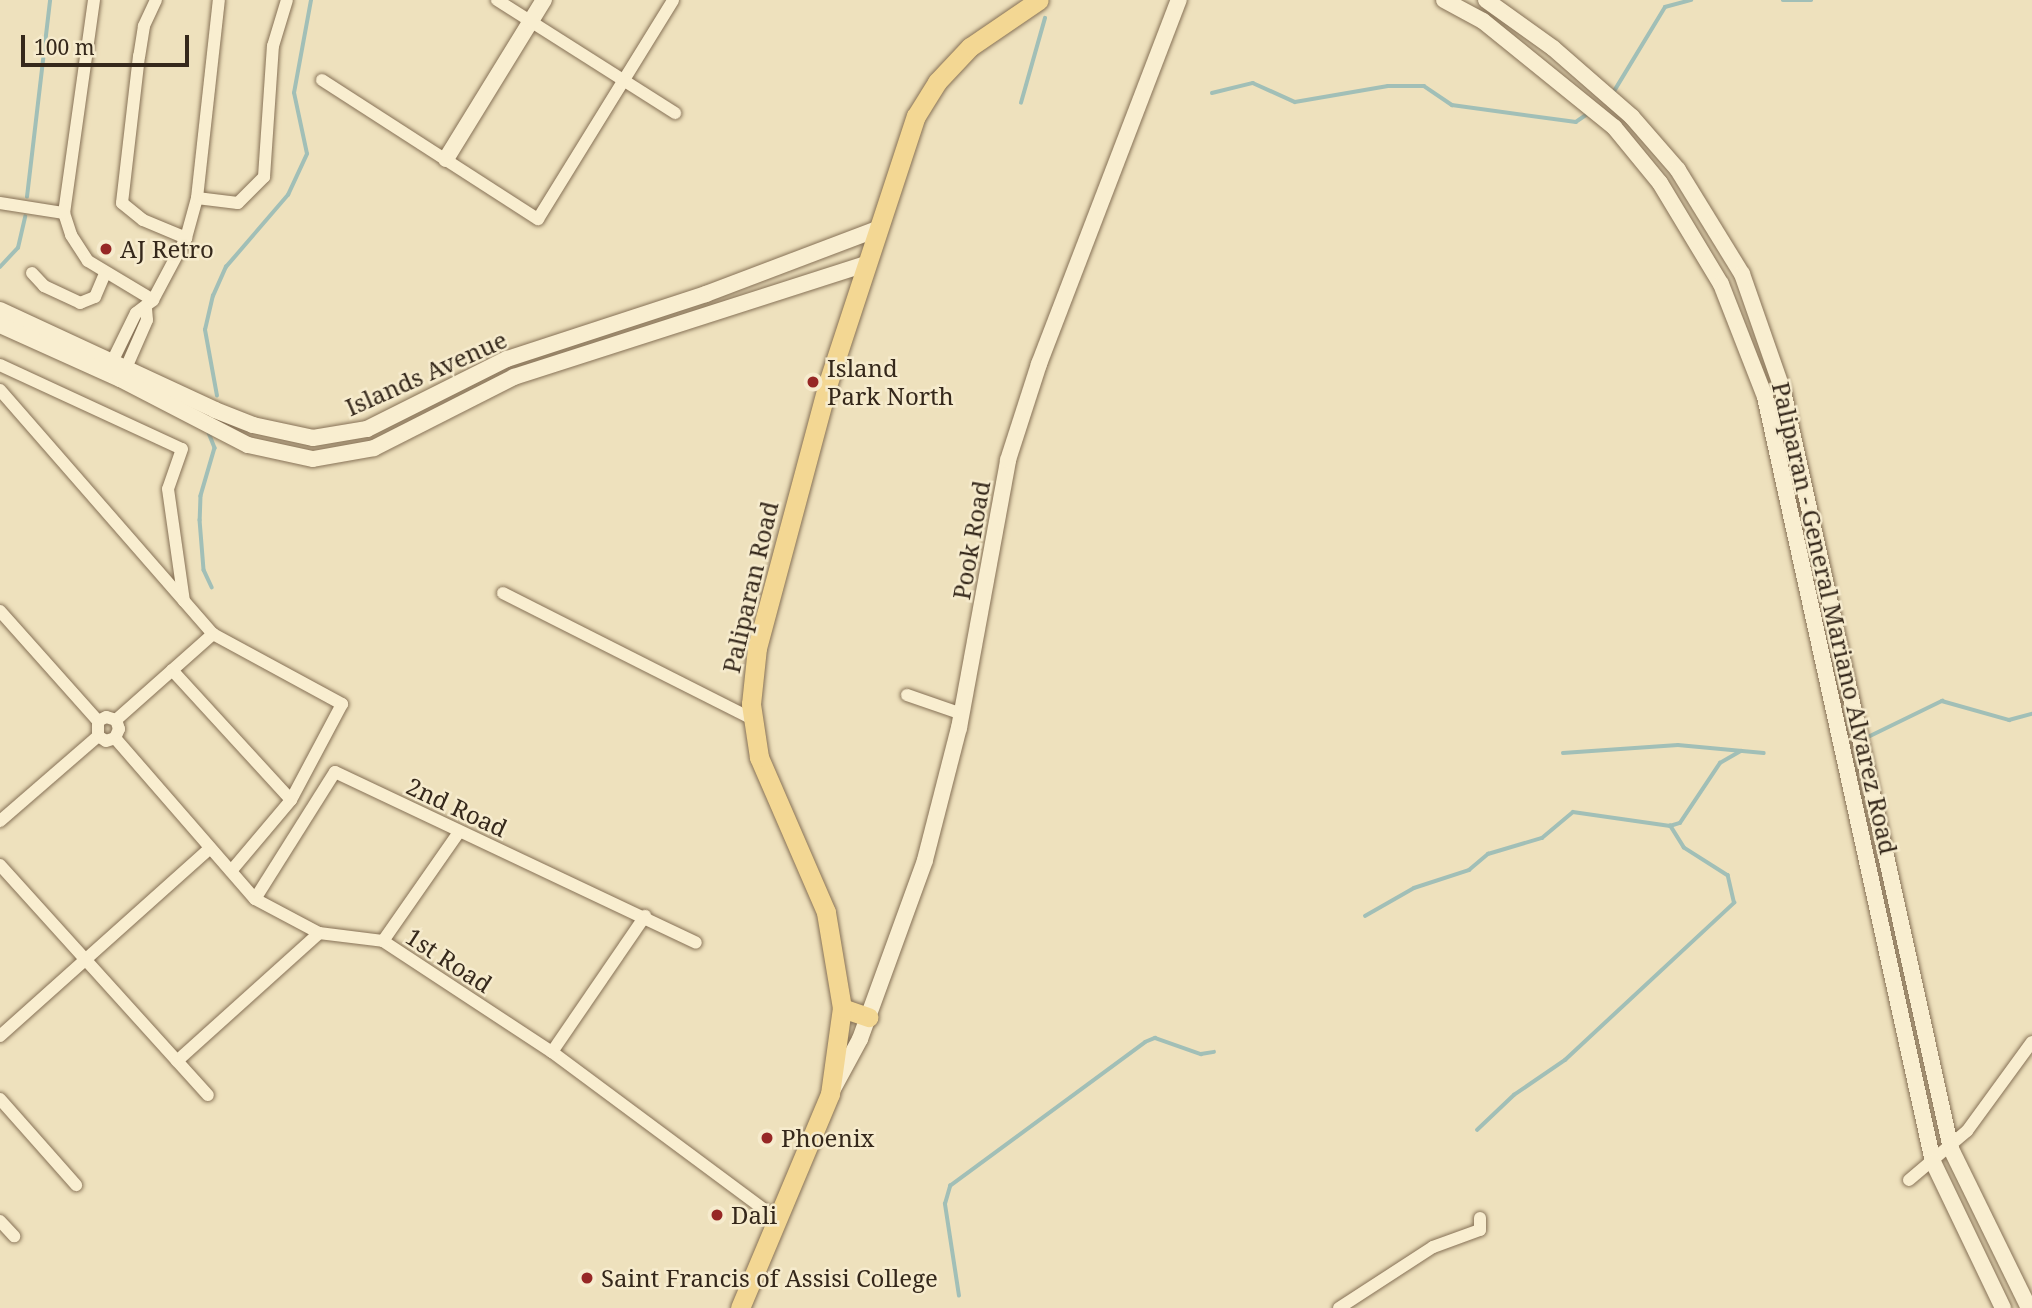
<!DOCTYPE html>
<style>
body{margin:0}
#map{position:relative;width:2032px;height:1308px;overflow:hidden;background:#eee1bd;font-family:"Noto Serif",serif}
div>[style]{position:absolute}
.stream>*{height:3.5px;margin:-1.75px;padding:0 1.75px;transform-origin:1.75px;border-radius:1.75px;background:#a1bfb7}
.roads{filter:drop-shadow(0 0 2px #867156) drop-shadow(0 0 2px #867156)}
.street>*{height:12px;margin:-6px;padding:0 6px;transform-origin:6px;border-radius:6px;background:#f9eed0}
.secondary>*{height:16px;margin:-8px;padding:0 8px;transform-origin:8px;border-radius:8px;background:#f9eed0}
.primary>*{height:19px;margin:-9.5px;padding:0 9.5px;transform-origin:9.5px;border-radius:9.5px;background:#f3d793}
.dots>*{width:19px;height:19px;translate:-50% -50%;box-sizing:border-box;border:4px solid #f6ebcd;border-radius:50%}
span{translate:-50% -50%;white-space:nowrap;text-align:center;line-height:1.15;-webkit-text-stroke:5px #f6ebcd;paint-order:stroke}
.poi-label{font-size:24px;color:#35281b}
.left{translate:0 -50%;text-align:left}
.street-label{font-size:24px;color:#35281b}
.scale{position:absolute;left:21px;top:35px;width:168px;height:32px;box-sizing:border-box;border:4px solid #35281b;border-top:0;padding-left:9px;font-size:21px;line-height:24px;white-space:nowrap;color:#35281b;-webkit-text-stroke:5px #f6ebcd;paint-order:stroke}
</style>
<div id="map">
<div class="stream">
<div style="left:1783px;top:0;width:28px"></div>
<div style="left:1212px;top:93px;width:42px;rotate:-13.7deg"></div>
<div style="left:1253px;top:83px;width:46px;rotate:24.3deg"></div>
<div style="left:1295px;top:102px;width:94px;rotate:-9.8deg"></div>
<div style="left:1388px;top:86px;width:36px"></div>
<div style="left:1424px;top:86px;width:34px;rotate:34deg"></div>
<div style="left:1452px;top:105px;width:125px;rotate:7.8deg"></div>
<div style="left:1576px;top:122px;width:16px;rotate:-35deg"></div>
<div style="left:1613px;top:93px;width:100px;rotate:-58.8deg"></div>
<div style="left:1665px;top:7px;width:27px;rotate:-15deg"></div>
<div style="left:1021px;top:103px;width:88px;rotate:-74.2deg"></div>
<div style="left:27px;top:197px;width:198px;rotate:-83.3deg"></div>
<div style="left:0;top:267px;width:26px;rotate:-47deg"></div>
<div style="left:18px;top:248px;width:32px;rotate:-77deg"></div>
<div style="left:217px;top:396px;width:67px;rotate:-100.3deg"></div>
<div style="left:205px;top:330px;width:35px;rotate:-77deg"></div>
<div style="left:213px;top:296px;width:32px;rotate:-66deg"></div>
<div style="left:226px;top:267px;width:95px;rotate:-49.3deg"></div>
<div style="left:288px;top:195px;width:45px;rotate:-65.1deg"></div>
<div style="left:307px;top:154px;width:62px;rotate:-102deg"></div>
<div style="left:294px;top:93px;width:95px;rotate:-79.6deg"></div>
<div style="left:209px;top:433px;width:16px;rotate:68deg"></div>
<div style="left:215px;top:448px;width:50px;rotate:106.3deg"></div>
<div style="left:201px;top:496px;width:24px;rotate:92deg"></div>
<div style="left:200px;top:520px;width:50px;rotate:85.4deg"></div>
<div style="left:204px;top:570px;width:19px;rotate:65deg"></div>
<div style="left:1866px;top:738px;width:85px;rotate:-26deg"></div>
<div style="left:1942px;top:701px;width:70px;rotate:15.8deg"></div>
<div style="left:2009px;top:720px;width:24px;rotate:-15deg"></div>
<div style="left:1563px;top:753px;width:115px;rotate:-4deg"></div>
<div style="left:1678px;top:745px;width:86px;rotate:5.3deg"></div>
<div style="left:1365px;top:916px;width:56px;rotate:-29.7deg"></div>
<div style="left:1414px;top:888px;width:58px;rotate:-18.1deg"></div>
<div style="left:1469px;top:870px;width:25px;rotate:-40deg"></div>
<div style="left:1488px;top:854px;width:56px;rotate:-16.5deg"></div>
<div style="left:1542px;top:838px;width:40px;rotate:-40deg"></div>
<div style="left:1573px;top:812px;width:98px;rotate:8.2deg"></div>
<div style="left:1670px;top:826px;width:10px;rotate:-17deg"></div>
<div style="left:1680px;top:823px;width:72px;rotate:-56.3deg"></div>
<div style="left:1720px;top:763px;width:24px;rotate:-30deg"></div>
<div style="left:1477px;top:1130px;width:51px;rotate:-43.4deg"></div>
<div style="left:1514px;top:1095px;width:62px;rotate:-34.5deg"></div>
<div style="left:1565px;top:1060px;width:231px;rotate:-42.9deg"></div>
<div style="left:1734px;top:903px;width:28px;rotate:-103deg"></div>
<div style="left:1728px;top:876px;width:52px;rotate:-147.5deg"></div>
<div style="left:1684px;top:848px;width:26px;rotate:-122deg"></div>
<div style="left:959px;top:1296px;width:93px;rotate:-98.7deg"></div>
<div style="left:945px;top:1204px;width:19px;rotate:-74deg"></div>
<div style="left:950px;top:1186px;width:242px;rotate:-36.4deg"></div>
<div style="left:1145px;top:1042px;width:11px;rotate:-22deg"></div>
<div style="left:1155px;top:1038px;width:49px;rotate:19.2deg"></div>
<div style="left:1201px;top:1054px;width:13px;rotate:-9deg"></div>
</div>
<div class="roads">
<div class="street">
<div style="left:94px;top:0;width:215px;rotate:98deg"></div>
<div style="left:64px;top:213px;width:23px;rotate:72deg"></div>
<div style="left:71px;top:235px;width:31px;rotate:57deg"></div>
<div style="left:88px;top:261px;width:76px;rotate:31deg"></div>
<div style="left:156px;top:0;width:29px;rotate:115deg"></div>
<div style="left:144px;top:26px;width:30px;rotate:99deg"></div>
<div style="left:139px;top:56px;width:148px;rotate:96.6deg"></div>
<div style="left:122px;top:203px;width:27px;rotate:39deg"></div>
<div style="left:143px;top:220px;width:47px;rotate:22.7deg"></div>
<div style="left:497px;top:0;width:211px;rotate:32.4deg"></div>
<div style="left:322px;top:80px;width:257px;rotate:32.8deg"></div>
<div style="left:538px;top:219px;width:257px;rotate:-58.3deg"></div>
<div style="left:197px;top:198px;width:41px;rotate:7deg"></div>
<div style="left:238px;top:203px;width:37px;rotate:-45deg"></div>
<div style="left:264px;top:177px;width:131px;rotate:-86.1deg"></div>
<div style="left:273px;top:46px;width:48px;rotate:-73.1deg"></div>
<div style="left:0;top:203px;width:65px;rotate:8.9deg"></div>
<div style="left:32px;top:273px;width:18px;rotate:47deg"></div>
<div style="left:44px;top:286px;width:40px;rotate:25deg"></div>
<div style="left:80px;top:303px;width:16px;rotate:-22deg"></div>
<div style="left:95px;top:297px;width:25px;rotate:-67deg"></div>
<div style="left:0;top:365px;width:200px;rotate:24.8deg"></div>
<div style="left:182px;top:449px;width:42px;rotate:109.3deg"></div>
<div style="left:168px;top:489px;width:113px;rotate:81.9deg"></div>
<div style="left:109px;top:368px;width:61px;rotate:-63.9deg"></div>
<div style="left:136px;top:313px;width:21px;rotate:-37deg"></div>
<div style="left:153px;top:300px;width:70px;rotate:-62deg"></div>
<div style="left:186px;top:238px;width:41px;rotate:-74.6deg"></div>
<div style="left:197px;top:198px;width:199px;rotate:-83.7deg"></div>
<div style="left:122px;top:377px;width:62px;rotate:-66.3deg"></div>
<div style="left:147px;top:320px;width:11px;rotate:-95deg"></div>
<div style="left:0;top:390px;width:324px;rotate:48.9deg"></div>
<div style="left:213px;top:634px;width:147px;rotate:28.5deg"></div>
<div style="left:342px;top:704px;width:109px;rotate:118deg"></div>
<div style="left:291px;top:800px;width:93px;rotate:130.2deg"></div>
<div style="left:503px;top:593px;width:279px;rotate:26.8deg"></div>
<div style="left:0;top:611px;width:147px;rotate:48.3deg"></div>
<div style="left:98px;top:721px;width:15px;rotate:90deg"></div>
<div style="left:98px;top:736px;width:9px;rotate:32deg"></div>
<div style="left:106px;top:741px;width:9px;rotate:-18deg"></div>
<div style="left:115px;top:738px;width:10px;rotate:-66deg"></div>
<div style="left:119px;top:729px;width:9px;rotate:-108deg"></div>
<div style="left:116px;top:720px;width:10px;rotate:-163deg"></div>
<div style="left:106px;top:717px;width:9px;rotate:153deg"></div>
<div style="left:172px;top:670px;width:176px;rotate:47.5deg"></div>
<div style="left:907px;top:695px;width:58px;rotate:19.1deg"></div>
<div style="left:116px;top:720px;width:130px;rotate:-41.6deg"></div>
<div style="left:115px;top:738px;width:213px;rotate:49deg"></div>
<div style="left:255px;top:899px;width:72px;rotate:28deg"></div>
<div style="left:319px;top:933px;width:64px;rotate:7.1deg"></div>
<div style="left:383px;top:941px;width:202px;rotate:33.3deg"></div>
<div style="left:552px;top:1052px;width:280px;rotate:36.6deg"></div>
<div style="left:0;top:821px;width:130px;rotate:-40.9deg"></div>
<div style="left:0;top:865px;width:310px;rotate:47.9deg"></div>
<div style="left:255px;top:899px;width:150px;rotate:-57.8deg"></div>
<div style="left:335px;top:772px;width:399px;rotate:25.3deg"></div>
<div style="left:383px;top:941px;width:133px;rotate:-55.1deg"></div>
<div style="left:0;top:1036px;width:282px;rotate:-41.8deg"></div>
<div style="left:552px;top:1052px;width:165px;rotate:-55.6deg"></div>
<div style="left:177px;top:1061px;width:191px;rotate:-42deg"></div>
<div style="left:0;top:1099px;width:115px;rotate:48.5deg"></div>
<div style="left:1909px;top:1180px;width:76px;rotate:-40.2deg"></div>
<div style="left:1967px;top:1131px;width:110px;rotate:-53.9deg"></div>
<div style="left:0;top:1221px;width:21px;rotate:47deg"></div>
<div style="left:1339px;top:1308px;width:112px;rotate:-33deg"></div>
<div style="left:1433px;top:1247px;width:50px;rotate:-19.9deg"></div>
<div style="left:1480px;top:1230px;width:12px;rotate:-90deg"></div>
</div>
<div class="secondary">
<div style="left:1444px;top:0;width:44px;rotate:28.3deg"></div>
<div style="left:1483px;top:21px;width:169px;rotate:39deg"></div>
<div style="left:1614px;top:127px;width:72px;rotate:50.6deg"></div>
<div style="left:1660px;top:183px;width:118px;rotate:58.9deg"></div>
<div style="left:1721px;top:284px;width:121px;rotate:68.7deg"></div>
<div style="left:1765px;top:397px;width:783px;rotate:77.61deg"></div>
<div style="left:1933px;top:1162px;width:162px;rotate:64.4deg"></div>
<div style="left:1486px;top:0;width:82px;rotate:35.6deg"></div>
<div style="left:1553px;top:48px;width:105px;rotate:41.1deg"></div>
<div style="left:1632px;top:117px;width:70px;rotate:49deg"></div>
<div style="left:1678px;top:170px;width:122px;rotate:58.4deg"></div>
<div style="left:1742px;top:274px;width:124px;rotate:70.7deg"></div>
<div style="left:1783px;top:391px;width:776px;rotate:77.5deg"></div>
<div style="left:1951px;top:1149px;width:177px;rotate:63.9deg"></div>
<div style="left:446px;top:159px;width:187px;rotate:-58.4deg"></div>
<div style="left:0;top:310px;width:237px;rotate:24.9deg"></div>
<div style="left:215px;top:410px;width:41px;rotate:21.5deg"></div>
<div style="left:253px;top:425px;width:61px;rotate:12.2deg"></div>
<div style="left:313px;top:438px;width:55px;rotate:-9.5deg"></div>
<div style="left:367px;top:429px;width:157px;rotate:-26.6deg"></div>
<div style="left:507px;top:359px;width:209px;rotate:-18.1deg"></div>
<div style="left:706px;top:294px;width:183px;rotate:-20.8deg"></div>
<div style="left:0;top:325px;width:132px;rotate:24.2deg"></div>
<div style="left:120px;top:379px;width:144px;rotate:27.3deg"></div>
<div style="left:248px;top:445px;width:66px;rotate:12.2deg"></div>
<div style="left:313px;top:459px;width:62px;rotate:-10.2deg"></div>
<div style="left:374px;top:448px;width:157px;rotate:-26.9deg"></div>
<div style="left:514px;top:377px;width:370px;rotate:-17.8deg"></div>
<div style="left:833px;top:1089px;width:57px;rotate:-61.6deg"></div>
<div style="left:860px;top:1039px;width:190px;rotate:-70deg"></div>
<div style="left:925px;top:860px;width:136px;rotate:-75.6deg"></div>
<div style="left:959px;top:728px;width:272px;rotate:-79.6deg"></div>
<div style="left:1008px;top:460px;width:101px;rotate:-72.1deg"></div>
<div style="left:1039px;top:364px;width:390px;rotate:-69deg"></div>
</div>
<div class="primary">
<div style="left:842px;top:1008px;width:28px;rotate:19deg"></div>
<div style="left:740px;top:1308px;width:232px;rotate:-67.2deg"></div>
<div style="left:830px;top:1094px;width:87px;rotate:-82.1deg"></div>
<div style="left:842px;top:1008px;width:97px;rotate:-99.5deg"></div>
<div style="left:826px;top:912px;width:169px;rotate:-113.4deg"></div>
<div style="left:759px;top:757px;width:54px;rotate:-98.6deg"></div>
<div style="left:751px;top:704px;width:56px;rotate:-83.9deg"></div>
<div style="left:757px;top:648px;width:271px;rotate:-75deg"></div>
<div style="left:827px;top:386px;width:284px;rotate:-71.8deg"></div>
<div style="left:916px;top:116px;width:40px;rotate:-58deg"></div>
<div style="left:937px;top:82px;width:48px;rotate:-46.7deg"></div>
<div style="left:970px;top:47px;width:83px;rotate:-34.3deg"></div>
</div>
</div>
<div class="dots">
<div style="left:106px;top:249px;background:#962725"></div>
<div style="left:813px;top:382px;background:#962725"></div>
<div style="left:767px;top:1138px;background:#962725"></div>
<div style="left:717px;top:1215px;background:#962725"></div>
<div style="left:587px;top:1278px;background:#962725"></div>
</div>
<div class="poi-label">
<span class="left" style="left:120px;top:249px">AJ Retro</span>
<span class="left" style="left:827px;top:382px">Island<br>Park North</span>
<span class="left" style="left:781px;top:1138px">Phoenix</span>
<span class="left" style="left:731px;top:1215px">Dali</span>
<span class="left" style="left:601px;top:1278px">Saint Francis of Assisi College</span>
</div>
<div class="street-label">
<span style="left:426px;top:373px;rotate:-24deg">Islands Avenue</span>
<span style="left:971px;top:540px;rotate:-80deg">Pook Road</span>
<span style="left:750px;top:587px;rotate:-77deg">Paliparan Road</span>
<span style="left:1835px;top:618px;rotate:77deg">Paliparan - General Mariano Alvarez Road</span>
<span style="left:457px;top:807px;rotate:25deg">2nd Road</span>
<span style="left:449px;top:960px;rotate:33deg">1st Road</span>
</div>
<div class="scale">100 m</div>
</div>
